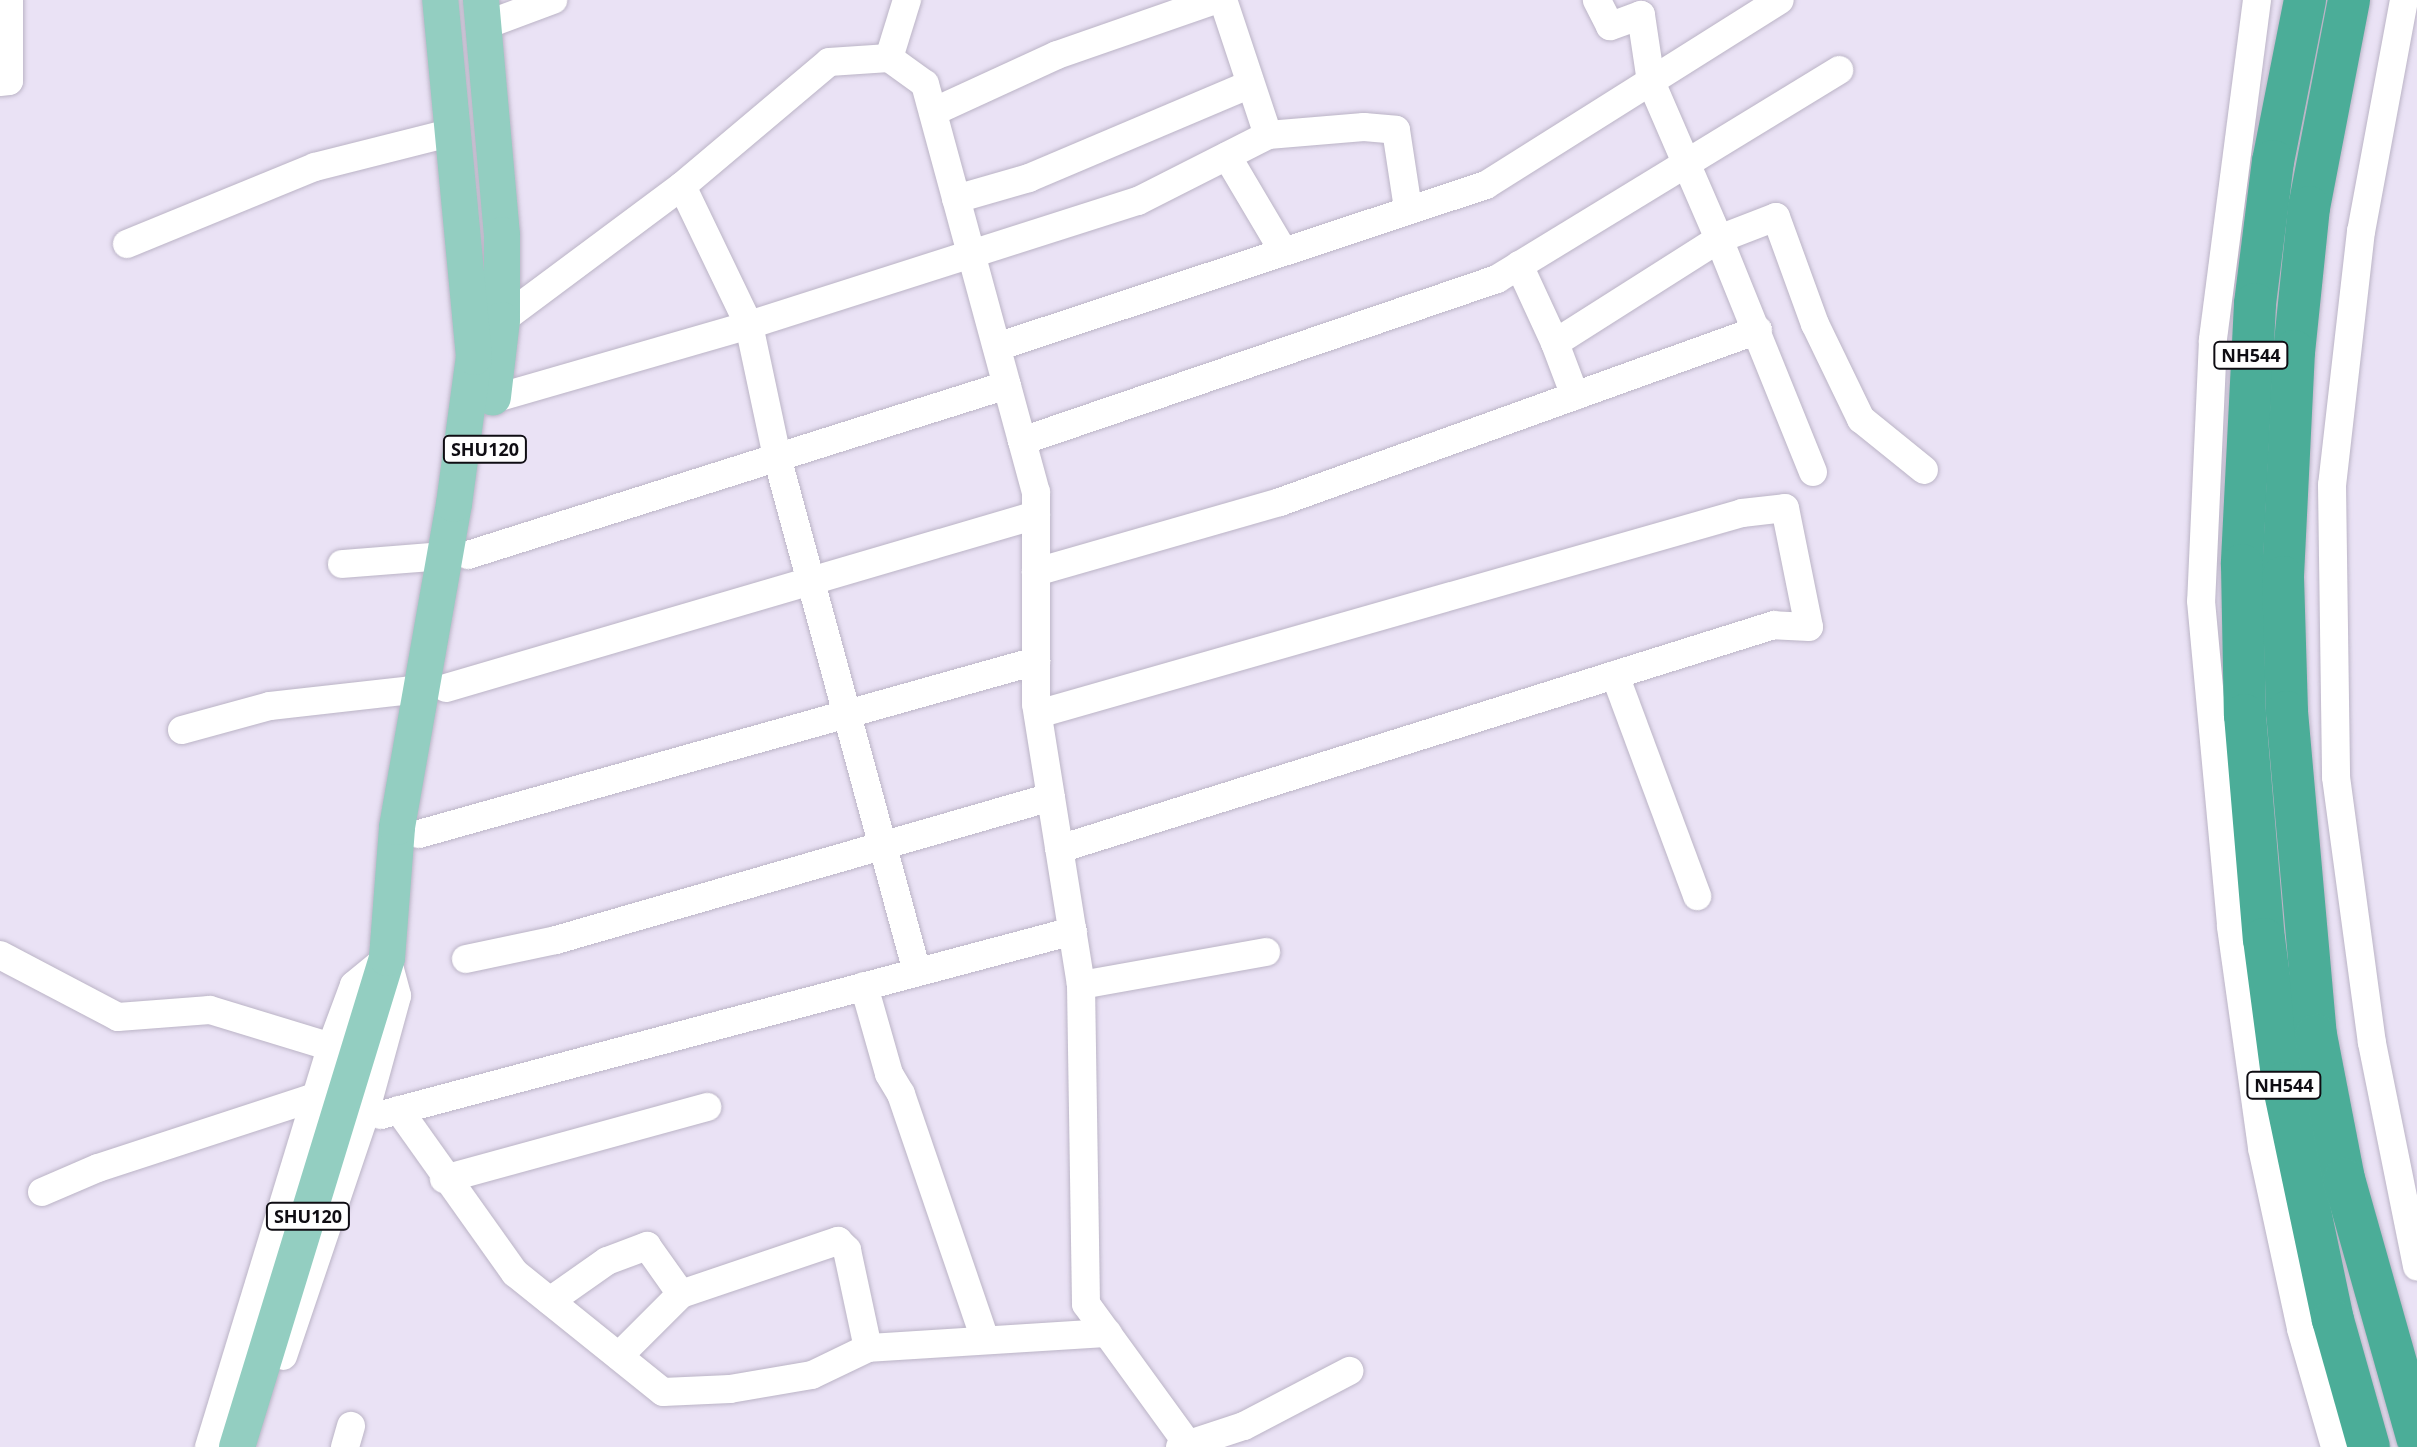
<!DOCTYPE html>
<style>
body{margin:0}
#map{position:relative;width:2417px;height:1447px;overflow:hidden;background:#eae2f5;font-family:"Noto Sans",sans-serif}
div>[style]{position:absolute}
.roads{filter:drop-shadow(0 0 2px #bbb4c6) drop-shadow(0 0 2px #bbb4c6)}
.minor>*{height:28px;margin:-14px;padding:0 14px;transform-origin:14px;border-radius:14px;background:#fff}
.major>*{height:36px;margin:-18px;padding:0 18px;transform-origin:18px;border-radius:18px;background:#93cec1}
.highway>*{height:42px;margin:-21px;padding:0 21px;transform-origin:21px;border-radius:21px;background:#4bad98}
span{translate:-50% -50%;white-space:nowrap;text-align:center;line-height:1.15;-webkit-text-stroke:8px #fff;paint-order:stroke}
.shield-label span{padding:2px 6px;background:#fff;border:2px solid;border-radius:6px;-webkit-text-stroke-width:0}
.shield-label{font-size:18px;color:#0f0d13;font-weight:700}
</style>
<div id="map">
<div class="roads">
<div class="minor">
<div style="left:2257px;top:0;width:343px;rotate:97.4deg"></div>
<div style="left:2213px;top:340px;width:261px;rotate:92.6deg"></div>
<div style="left:2201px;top:601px;width:327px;rotate:84.7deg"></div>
<div style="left:2231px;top:927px;width:223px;rotate:82deg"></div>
<div style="left:2262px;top:1148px;width:185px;rotate:77.8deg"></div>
<div style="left:2301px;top:1329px;width:123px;rotate:73.9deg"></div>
<div style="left:2404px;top:0;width:235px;rotate:100.5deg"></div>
<div style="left:2361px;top:231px;width:256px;rotate:96.5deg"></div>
<div style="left:2332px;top:485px;width:292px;rotate:89.2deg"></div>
<div style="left:2336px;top:777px;width:268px;rotate:82.3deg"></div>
<div style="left:2372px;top:1043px;width:228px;rotate:78.6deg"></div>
<div style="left:483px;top:26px;width:75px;rotate:-20.4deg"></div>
<div style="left:889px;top:58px;width:61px;rotate:-72.8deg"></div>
<div style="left:0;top:82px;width:9px;rotate:-6deg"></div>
<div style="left:9px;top:81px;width:81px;rotate:-90deg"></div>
<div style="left:933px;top:112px;width:136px;rotate:-24.7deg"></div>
<div style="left:1057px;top:55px;width:167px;rotate:-19.2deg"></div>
<div style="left:1268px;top:135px;width:96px;rotate:-4.8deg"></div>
<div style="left:1364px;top:127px;width:32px;rotate:5deg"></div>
<div style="left:1396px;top:130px;width:79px;rotate:81.3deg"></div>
<div style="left:1227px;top:156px;width:108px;rotate:59.4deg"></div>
<div style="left:682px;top:186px;width:154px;rotate:64.3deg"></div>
<div style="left:749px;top:325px;width:135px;rotate:78deg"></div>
<div style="left:777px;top:457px;width:534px;rotate:74.79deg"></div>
<div style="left:956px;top:199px;width:76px;rotate:-16deg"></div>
<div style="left:1029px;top:178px;width:238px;rotate:-23deg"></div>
<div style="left:127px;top:244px;width:203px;rotate:-22.3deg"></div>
<div style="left:315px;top:167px;width:142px;rotate:-14.2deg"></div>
<div style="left:1519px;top:265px;width:86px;rotate:65.2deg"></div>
<div style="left:502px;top:320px;width:224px;rotate:-36.7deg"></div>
<div style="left:682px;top:186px;width:192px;rotate:-40.1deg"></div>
<div style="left:829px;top:62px;width:60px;rotate:-3.8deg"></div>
<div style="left:889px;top:58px;width:44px;rotate:35.8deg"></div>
<div style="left:925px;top:84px;width:423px;rotate:74.8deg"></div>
<div style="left:1036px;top:492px;width:212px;rotate:90deg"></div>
<div style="left:1036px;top:704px;width:285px;rotate:80.9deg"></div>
<div style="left:1081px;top:985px;width:319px;rotate:89.1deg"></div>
<div style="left:1086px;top:1304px;width:177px;rotate:54deg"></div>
<div style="left:997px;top:347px;width:515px;rotate:-18.33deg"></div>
<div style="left:1486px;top:185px;width:347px;rotate:-32.2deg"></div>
<div style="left:1575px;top:396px;width:57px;rotate:-110.7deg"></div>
<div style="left:1555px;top:343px;width:194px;rotate:-32.4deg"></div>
<div style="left:1719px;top:239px;width:171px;rotate:-113.4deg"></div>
<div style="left:1651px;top:82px;width:68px;rotate:-98.5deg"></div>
<div style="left:1641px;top:15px;width:33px;rotate:160deg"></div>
<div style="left:1610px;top:26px;width:29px;rotate:-117deg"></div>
<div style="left:493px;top:399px;width:266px;rotate:-16.1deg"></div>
<div style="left:749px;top:325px;width:408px;rotate:-17.7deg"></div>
<div style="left:1138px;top:201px;width:146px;rotate:-26.9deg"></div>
<div style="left:1268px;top:135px;width:142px;rotate:-108.4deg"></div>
<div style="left:1022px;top:441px;width:502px;rotate:-18.83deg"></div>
<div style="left:1497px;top:279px;width:401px;rotate:-31.4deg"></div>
<div style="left:1813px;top:472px;width:251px;rotate:-112deg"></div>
<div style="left:1719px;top:239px;width:61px;rotate:-21.1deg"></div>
<div style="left:1776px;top:217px;width:114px;rotate:70deg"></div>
<div style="left:1815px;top:324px;width:106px;rotate:64.2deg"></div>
<div style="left:1861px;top:419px;width:81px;rotate:39deg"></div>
<div style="left:468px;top:555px;width:565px;rotate:-17.51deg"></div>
<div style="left:342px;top:564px;width:101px;rotate:-4.5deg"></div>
<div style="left:1036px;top:572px;width:254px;rotate:-16deg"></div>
<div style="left:1280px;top:502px;width:508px;rotate:-19.79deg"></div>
<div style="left:1615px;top:675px;width:236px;rotate:69.6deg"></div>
<div style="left:446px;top:688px;width:615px;rotate:-16.34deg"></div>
<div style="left:1038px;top:714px;width:732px;rotate:-15.93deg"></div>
<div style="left:1742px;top:513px;width:43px;rotate:-6.6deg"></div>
<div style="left:1785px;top:508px;width:121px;rotate:78.6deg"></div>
<div style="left:1809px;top:627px;width:35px;rotate:-177deg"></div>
<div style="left:1774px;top:625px;width:749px;rotate:162.6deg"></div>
<div style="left:182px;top:730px;width:91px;rotate:-15.3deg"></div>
<div style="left:270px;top:706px;width:153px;rotate:-6.4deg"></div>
<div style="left:419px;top:834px;width:641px;rotate:-15.66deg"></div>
<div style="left:0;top:955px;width:133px;rotate:27.7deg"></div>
<div style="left:118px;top:1017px;width:92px;rotate:-4.4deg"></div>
<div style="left:210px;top:1010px;width:127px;rotate:17deg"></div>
<div style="left:466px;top:959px;width:92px;rotate:-11.9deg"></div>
<div style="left:556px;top:940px;width:515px;rotate:-16.11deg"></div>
<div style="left:1081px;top:985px;width:188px;rotate:-10.1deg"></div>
<div style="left:864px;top:986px;width:91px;rotate:74.1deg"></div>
<div style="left:889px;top:1074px;width:23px;rotate:59deg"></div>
<div style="left:901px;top:1094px;width:259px;rotate:71.1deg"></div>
<div style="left:399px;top:1110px;width:200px;rotate:54.6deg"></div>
<div style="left:515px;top:1273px;width:190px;rotate:38.8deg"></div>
<div style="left:663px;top:1392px;width:67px;rotate:-2.6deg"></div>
<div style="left:730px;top:1389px;width:83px;rotate:-9.7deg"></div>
<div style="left:812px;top:1375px;width:62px;rotate:-25.7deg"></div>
<div style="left:868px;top:1348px;width:240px;rotate:-3.6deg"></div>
<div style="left:381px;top:1115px;width:716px;rotate:-14.89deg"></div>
<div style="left:444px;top:1179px;width:273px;rotate:-15.3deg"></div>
<div style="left:42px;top:1192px;width:61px;rotate:-23.2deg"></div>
<div style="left:98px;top:1168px;width:228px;rotate:-18.1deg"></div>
<div style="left:681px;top:1294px;width:166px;rotate:-18.7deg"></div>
<div style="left:838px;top:1241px;width:13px;rotate:45deg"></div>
<div style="left:847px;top:1250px;width:100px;rotate:77.9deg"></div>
<div style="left:550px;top:1301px;width:70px;rotate:-35.1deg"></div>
<div style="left:607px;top:1261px;width:43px;rotate:-20.6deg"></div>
<div style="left:647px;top:1246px;width:59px;rotate:54.7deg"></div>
<div style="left:681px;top:1294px;width:88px;rotate:135deg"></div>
<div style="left:209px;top:1447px;width:418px;rotate:-73deg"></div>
<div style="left:331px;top:1047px;width:66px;rotate:-69.6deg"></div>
<div style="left:354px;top:985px;width:43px;rotate:-39.3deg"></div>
<div style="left:387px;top:958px;width:39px;rotate:75deg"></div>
<div style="left:397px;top:996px;width:129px;rotate:105.3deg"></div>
<div style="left:363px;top:1120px;width:249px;rotate:108.7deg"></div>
<div style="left:345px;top:1447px;width:22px;rotate:-74deg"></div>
<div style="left:1180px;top:1447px;width:67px;rotate:-18.2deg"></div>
<div style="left:1244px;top:1426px;width:119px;rotate:-27.6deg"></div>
</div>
<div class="major">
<div style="left:481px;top:0;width:236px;rotate:84.9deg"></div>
<div style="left:502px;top:235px;width:85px;rotate:90deg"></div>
<div style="left:502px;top:320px;width:78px;rotate:96.7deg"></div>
<div style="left:237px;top:1447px;width:511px;rotate:-72.95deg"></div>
<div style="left:387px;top:958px;width:131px;rotate:-85.6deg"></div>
<div style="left:397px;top:827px;width:328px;rotate:-80deg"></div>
<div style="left:454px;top:504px;width:148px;rotate:-82.3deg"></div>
<div style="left:474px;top:357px;width:359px;rotate:-95.4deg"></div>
</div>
<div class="highway">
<div style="left:2305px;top:0;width:164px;rotate:101.2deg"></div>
<div style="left:2273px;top:161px;width:144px;rotate:97.2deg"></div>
<div style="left:2255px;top:304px;width:261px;rotate:92.9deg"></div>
<div style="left:2242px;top:565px;width:150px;rotate:88.9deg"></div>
<div style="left:2245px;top:715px;width:225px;rotate:85.2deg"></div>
<div style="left:2264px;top:939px;width:145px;rotate:82.5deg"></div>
<div style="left:2283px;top:1083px;width:242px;rotate:78.1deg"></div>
<div style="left:2333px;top:1320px;width:132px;rotate:74.2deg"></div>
<div style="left:2349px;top:0;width:211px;rotate:100.9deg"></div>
<div style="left:2309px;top:207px;width:145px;rotate:95.9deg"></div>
<div style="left:2294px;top:351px;width:226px;rotate:92.8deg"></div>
<div style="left:2283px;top:577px;width:135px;rotate:88.3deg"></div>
<div style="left:2287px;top:712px;width:324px;rotate:84.9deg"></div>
<div style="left:2316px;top:1035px;width:147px;rotate:79deg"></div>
<div style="left:2344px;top:1179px;width:268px;rotate:74.2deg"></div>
</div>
</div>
<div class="shield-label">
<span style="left:2251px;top:355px">NH544</span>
<span style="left:485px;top:449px">SHU120</span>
<span style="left:2284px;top:1085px">NH544</span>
<span style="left:308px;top:1216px">SHU120</span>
</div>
</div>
